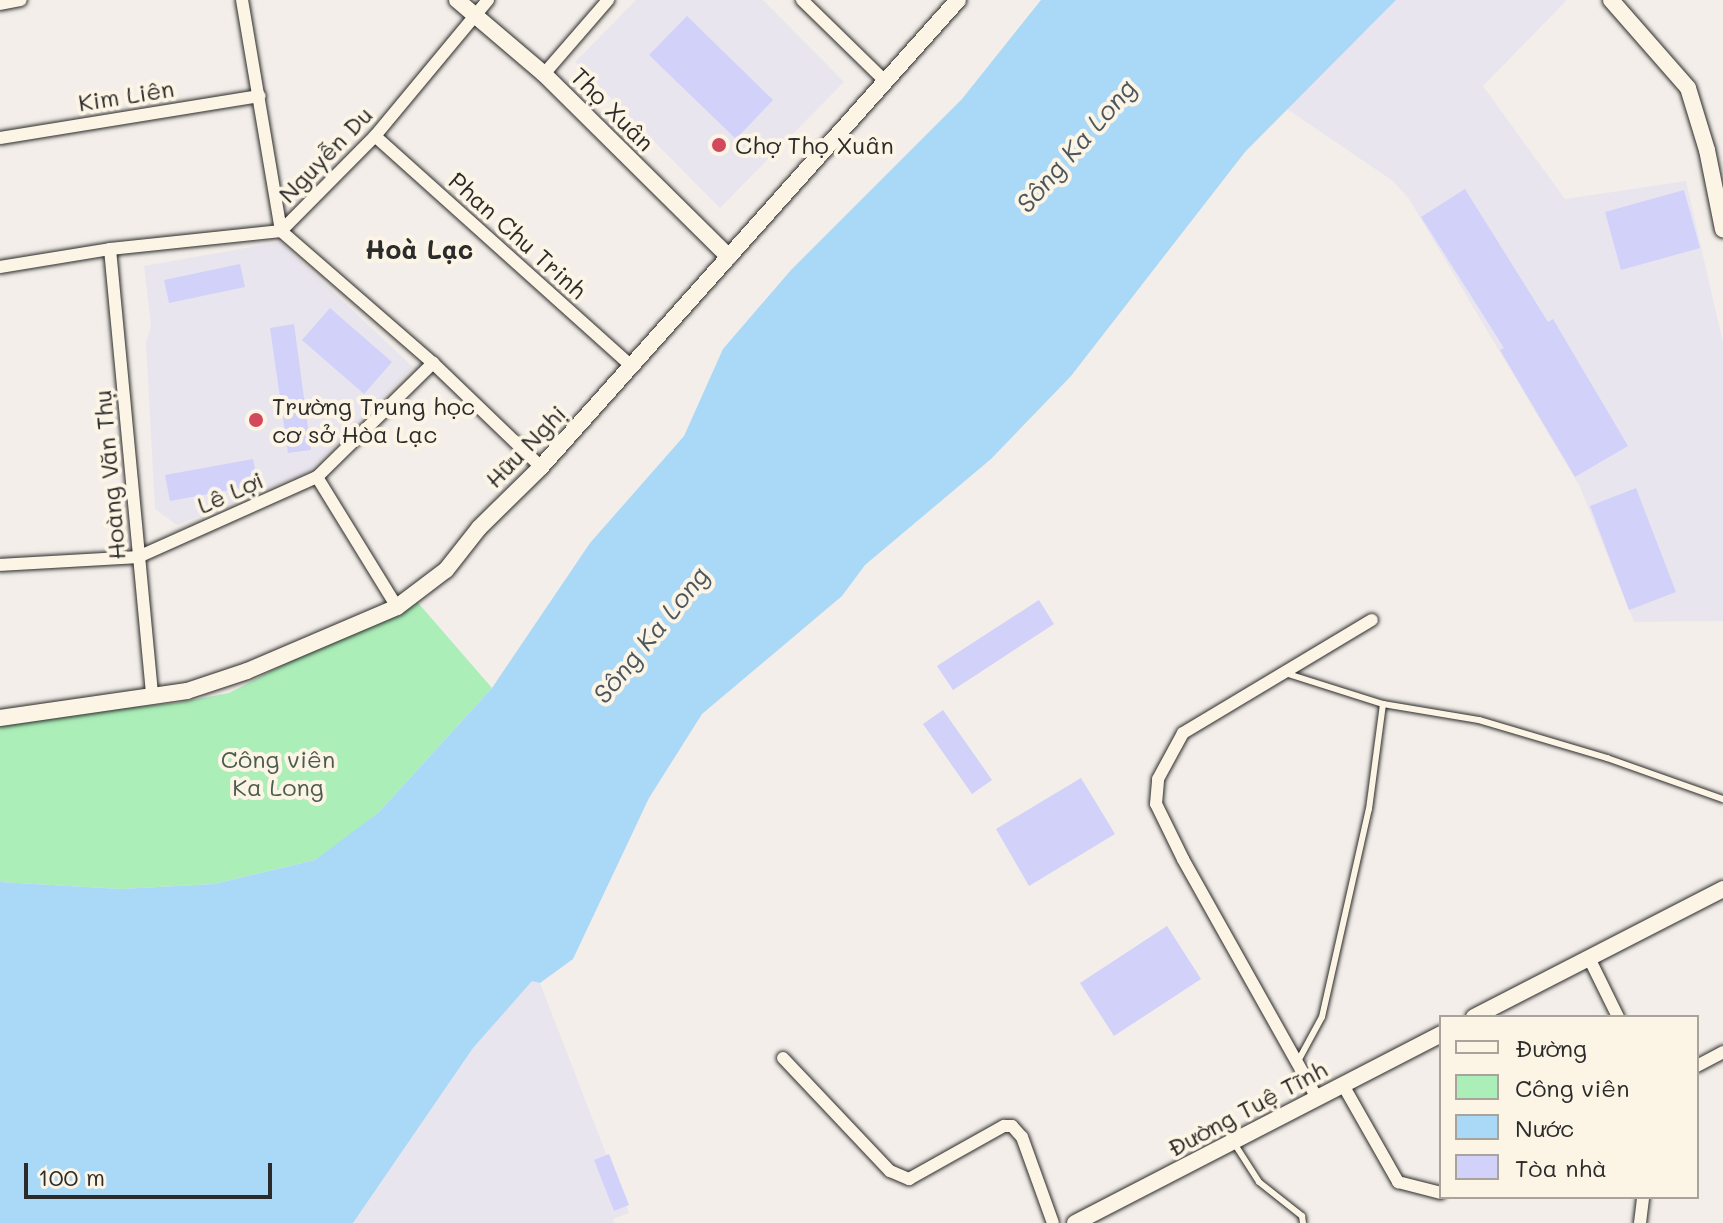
<!DOCTYPE html>
<meta charset="utf-8">
<style>
body{margin:0}
#map{position:relative;width:1723px;height:1223px;overflow:hidden;background:#f3eee9;font-family:Mali,sans-serif}
div>[style]{position:absolute}
.built>*{inset:0;background:#e9e5ee}
.green>*{inset:0;background:#abeeb8}
.water>*{inset:0;background:#aad8f7}
.building>*{inset:0;background:#d1d1fa}
.roads{filter:drop-shadow(0 0 2px #2b2b2b) drop-shadow(0 0 2px #2b2b2b)}
.service>*{height:6px;margin:-3px;padding:0 3px;transform-origin:3px;border-radius:3px;background:#fcf5e5}
.minor>*{height:12px;margin:-6px;padding:0 6px;transform-origin:6px;border-radius:6px;background:#fcf5e5}
.tertiary>*{height:16px;margin:-8px;padding:0 8px;transform-origin:8px;border-radius:8px;background:#fcf5e5}
.dots>*{width:22px;height:22px;translate:-50% -50%;box-sizing:border-box;border:4px solid #fcf5e5;border-radius:50%}
span{translate:-50% -50%;white-space:nowrap;text-align:center;line-height:1.15;-webkit-text-stroke:8px #fcf5e5;paint-order:stroke}
.street-label{font-size:24px;color:#2b2b2b}
.poi-label{font-size:24px;color:#2b2b2b}
.left{translate:0 -50%;text-align:left}
.park-label{font-size:24px;color:#4b5c4e}
.water-label{font-size:26px;color:#4b565e;font-style:italic}
.neighbourhood-label{font-size:26px;color:#2b2b2b;font-weight:700}
.legend{position:absolute;left:1439px;top:1015px;width:260px;height:184px;box-sizing:border-box;background:#fcf5e5;border:2px solid #a8a49b;margin:0;padding:10px 14px;list-style:none;font-size:24px;color:#2b2b2b}
.legend li{display:flex;align-items:center;gap:16px;height:40px}
.legend b{width:40px;border:2px solid #a8a49b}
.scale{position:absolute;left:24px;top:1163px;width:248px;height:36px;box-sizing:border-box;border:4px solid #2b2b2b;border-top:0;padding-left:10px;font-size:24px;line-height:28px;white-space:nowrap;color:#2b2b2b;-webkit-text-stroke:6px #fcf5e5;paint-order:stroke}
</style>
<div id="map">
<div class="built">
<div style="clip-path:polygon(636px 0,763px 0,844px 82px,720px 208px,575px 62px)"></div>
<div style="clip-path:polygon(1396px 0,1567px 0,1483px 86px,1565px 199px,1686px 181px,1723px 343px,1723px 621px,1634px 622px,1580px 487px,1409px 199px,1393px 181px,1287px 109px)"></div>
<div style="clip-path:polygon(280px 242px,413px 367px,308px 472px,177px 525px,155px 509px,146px 343px,151px 326px,144px 266px)"></div>
<div style="clip-path:polygon(532px 980px,540px 983px,629px 1213px,613px 1219px,614px 1223px,353px 1223px,473px 1048px)"></div>
</div>
<div class="green">
<div style="clip-path:polygon(413px 597px,492px 688px,378px 813px,346px 839px,315px 860px,214px 884px,121px 889px,0 882px,0 720px,176px 703px,229px 693px)"></div>
</div>
<div class="water">
<div style="clip-path:polygon(1041px 0,1396px 0,1245px 152px,1071px 376px,991px 459px,865px 565px,842px 596px,702px 714px,649px 798px,573px 959px,540px 983px,532px 981px,473px 1048px,353px 1223px,0 1223px,0 882px,121px 889px,214px 884px,315px 860px,378px 813px,492px 688px,590px 543px,684px 436px,723px 349px,791px 270px,962px 99px)"></div>
</div>
<div class="building">
<div style="clip-path:polygon(687px 16px,773px 100px,736px 139px,649px 55px)"></div>
<div style="clip-path:polygon(1465px 189px,1548px 322px,1553px 319px,1628px 446px,1575px 477px,1500px 350px,1504px 348px,1421px 217px)"></div>
<div style="clip-path:polygon(1684px 190px,1700px 248px,1621px 270px,1605px 212px)"></div>
<div style="clip-path:polygon(240px 264px,245px 287px,169px 303px,164px 280px)"></div>
<div style="clip-path:polygon(330px 308px,392px 362px,364px 394px,302px 340px)"></div>
<div style="clip-path:polygon(294px 324px,311px 450px,288px 453px,270px 328px)"></div>
<div style="clip-path:polygon(253px 459px,258px 485px,170px 501px,165px 475px)"></div>
<div style="clip-path:polygon(1636px 488px,1676px 592px,1629px 610px,1590px 506px)"></div>
<div style="clip-path:polygon(1039px 600px,1054px 624px,953px 690px,937px 666px)"></div>
<div style="clip-path:polygon(943px 710px,992px 780px,972px 794px,923px 724px)"></div>
<div style="clip-path:polygon(1081px 778px,1115px 834px,1029px 886px,996px 829px)"></div>
<div style="clip-path:polygon(1167px 926px,1201px 979px,1114px 1036px,1080px 983px)"></div>
<div style="clip-path:polygon(609px 1154px,629px 1205px,614px 1211px,594px 1160px)"></div>
</div>
<div class="roads">
<div class="service">
<div style="left:1285px;top:673px;width:103px;rotate:17.6deg"></div>
<div style="left:1383px;top:704px;width:97px;rotate:9.5deg"></div>
<div style="left:1479px;top:720px;width:134px;rotate:16.5deg"></div>
<div style="left:1607px;top:758px;width:123px;rotate:19.5deg"></div>
<div style="left:1297px;top:1063px;width:52px;rotate:-61.5deg"></div>
<div style="left:1322px;top:1017px;width:213px;rotate:-77.3deg"></div>
<div style="left:1369px;top:809px;width:106px;rotate:-82.4deg"></div>
<div style="left:1234px;top:1143px;width:46px;rotate:57.3deg"></div>
<div style="left:1259px;top:1182px;width:55px;rotate:38.3deg"></div>
<div style="left:1302px;top:1216px;width:7px;rotate:82deg"></div>
</div>
<div class="minor">
<div style="left:242px;top:0;width:234px;rotate:80.4deg"></div>
<div style="left:281px;top:231px;width:201px;rotate:41deg"></div>
<div style="left:433px;top:363px;width:150px;rotate:43.9deg"></div>
<div style="left:802px;top:0;width:116px;rotate:44.3deg"></div>
<div style="left:0;top:4px;width:21px;rotate:-11deg"></div>
<div style="left:544px;top:74px;width:98px;rotate:-49.1deg"></div>
<div style="left:375px;top:136px;width:344px;rotate:41.9deg"></div>
<div style="left:0;top:138px;width:263px;rotate:-9.2deg"></div>
<div style="left:110px;top:249px;width:450px;rotate:84.6deg"></div>
<div style="left:0;top:267px;width:111px;rotate:-9.3deg"></div>
<div style="left:110px;top:249px;width:172px;rotate:-6deg"></div>
<div style="left:281px;top:231px;width:134px;rotate:-45.3deg"></div>
<div style="left:375px;top:136px;width:177px;rotate:-50.3deg"></div>
<div style="left:317px;top:477px;width:153px;rotate:58.4deg"></div>
<div style="left:0;top:565px;width:138px;rotate:-3.3deg"></div>
<div style="left:138px;top:557px;width:196px;rotate:-24.1deg"></div>
<div style="left:317px;top:477px;width:163px;rotate:-44.5deg"></div>
<div style="left:1589px;top:958px;width:66px;rotate:63.8deg"></div>
<div style="left:783px;top:1058px;width:156px;rotate:46.6deg"></div>
<div style="left:890px;top:1171px;width:21px;rotate:23deg"></div>
<div style="left:909px;top:1179px;width:109px;rotate:-29.2deg"></div>
<div style="left:1004px;top:1126px;width:8px"></div>
<div style="left:1012px;top:1126px;width:15px;rotate:48deg"></div>
<div style="left:1022px;top:1137px;width:91px;rotate:70.2deg"></div>
<div style="left:1697px;top:1066px;width:30px;rotate:-28deg"></div>
<div style="left:1343px;top:1085px;width:112px;rotate:60.4deg"></div>
<div style="left:1398px;top:1182px;width:44px;rotate:14.3deg"></div>
<div style="left:1317px;top:1098px;width:274px;rotate:-119.3deg"></div>
<div style="left:1183px;top:859px;width:61px;rotate:-116.1deg"></div>
<div style="left:1156px;top:804px;width:25px;rotate:-85deg"></div>
<div style="left:1158px;top:779px;width:52px;rotate:-61.5deg"></div>
<div style="left:1183px;top:733px;width:220px;rotate:-30.9deg"></div>
<div style="left:1640px;top:1223px;width:26px;rotate:-83deg"></div>
</div>
<div class="tertiary">
<div style="left:457px;top:0;width:114px;rotate:40.4deg"></div>
<div style="left:544px;top:74px;width:260px;rotate:44.7deg"></div>
<div style="left:1611px;top:0;width:117px;rotate:48.8deg"></div>
<div style="left:1688px;top:88px;width:65px;rotate:73deg"></div>
<div style="left:1707px;top:150px;width:81px;rotate:78.6deg"></div>
<div style="left:0;top:718px;width:189px;rotate:-8.2deg"></div>
<div style="left:187px;top:691px;width:63px;rotate:-18.4deg"></div>
<div style="left:247px;top:671px;width:163px;rotate:-23.1deg"></div>
<div style="left:397px;top:607px;width:61px;rotate:-37.1deg"></div>
<div style="left:446px;top:570px;width:53px;rotate:-51.8deg"></div>
<div style="left:479px;top:528px;width:87px;rotate:-44.5deg"></div>
<div style="left:541px;top:467px;width:626px;rotate:-48.24deg"></div>
<div style="left:1474px;top:1017px;width:280px;rotate:-27.2deg"></div>
<div style="left:1075px;top:1223px;width:412px;rotate:-27.3deg"></div>
</div>
</div>
<div class="dots">
<div style="left:719px;top:145px;background:#d1495b"></div>
<div style="left:256px;top:420px;background:#d1495b"></div>
</div>
<div class="street-label">
<span style="left:126px;top:95px;rotate:-9deg">Kim Liên</span>
<span style="left:613px;top:109px;rotate:45deg">Thọ Xuân</span>
<span style="left:325px;top:154px;rotate:-46deg">Nguyễn Du</span>
<span style="left:518px;top:235px;rotate:42deg">Phan Chu Trinh</span>
<span style="left:525px;top:446px;rotate:-46deg">Hữu Nghị</span>
<span style="left:109px;top:475px;rotate:-95deg">Hoàng Văn Thụ</span>
<span style="left:230px;top:492px;rotate:-24deg">Lê Lợi</span>
<span style="left:1247px;top:1108px;rotate:-28deg">Đường Tuệ Tĩnh</span>
</div>
<div class="poi-label">
<span class="left" style="left:735px;top:145px">Chợ Thọ Xuân</span>
<span class="left" style="left:272px;top:420px">Trường Trung học<br>cơ sở Hòa Lạc</span>
</div>
<div class="park-label">
<span style="left:278px;top:773px">Công viên<br>Ka Long</span>
</div>
<div class="water-label">
<span style="left:1076px;top:146px;rotate:-49deg">Sông Ka Long</span>
<span style="left:651px;top:635px;rotate:-51deg">Sông Ka Long</span>
</div>
<div class="neighbourhood-label">
<span style="left:419px;top:250px">Hoà Lạc</span>
</div>
<ul class="legend">
<li><b style="height:10px;background:#fcf5e5"></b>Đường</li>
<li><b style="height:22px;background:#abeeb8"></b>Công viên</li>
<li><b style="height:22px;background:#aad8f7"></b>Nước</li>
<li><b style="height:22px;background:#d1d1fa"></b>Tòa nhà</li>
</ul>
<div class="scale">100 m</div>
</div>
